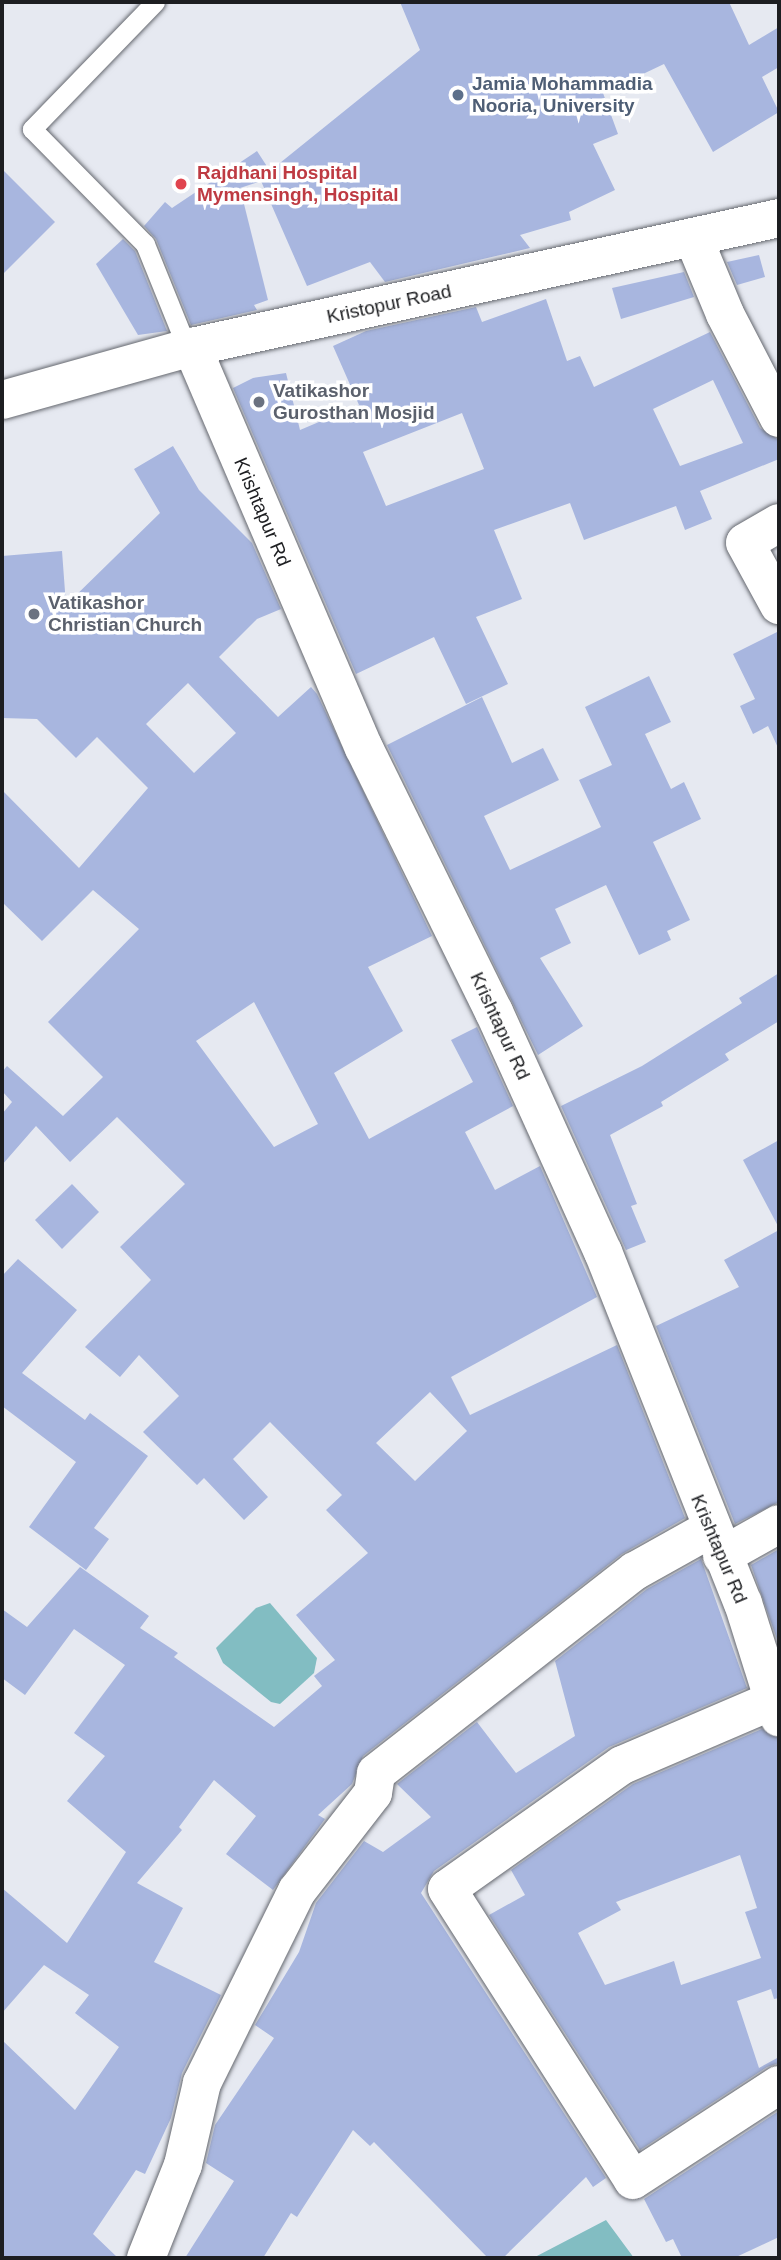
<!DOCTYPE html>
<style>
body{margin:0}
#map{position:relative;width:781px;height:2260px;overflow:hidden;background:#e6e9f1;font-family:Arial,sans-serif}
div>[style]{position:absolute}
.water>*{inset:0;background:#82bdc2}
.building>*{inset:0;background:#a8b6df}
.roads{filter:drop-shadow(0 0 2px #65686f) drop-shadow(0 0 2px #65686f)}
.lane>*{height:19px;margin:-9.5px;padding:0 9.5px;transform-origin:9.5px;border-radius:9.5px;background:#fff}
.street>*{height:38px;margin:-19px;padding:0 19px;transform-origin:19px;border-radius:19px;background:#fff}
.secondary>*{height:38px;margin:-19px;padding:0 19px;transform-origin:19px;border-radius:19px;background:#fff}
.dots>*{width:19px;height:19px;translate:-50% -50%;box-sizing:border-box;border:4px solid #fff;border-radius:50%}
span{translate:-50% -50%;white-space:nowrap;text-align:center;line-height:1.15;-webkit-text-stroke:7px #fff;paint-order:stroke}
.service-label{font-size:19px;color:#4e5e75;font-weight:700}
.left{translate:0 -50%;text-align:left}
.health-label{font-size:19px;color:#be3a42;font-weight:700}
.street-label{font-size:19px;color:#1d1e21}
.worship-label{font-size:19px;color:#5b616d;font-weight:700}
.frame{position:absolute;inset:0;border:4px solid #1d1e21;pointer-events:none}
</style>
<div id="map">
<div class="water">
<div style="clip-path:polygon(270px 1603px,317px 1658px,314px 1673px,280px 1704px,271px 1702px,223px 1663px,216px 1648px,256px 1608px)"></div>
<div style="clip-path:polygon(606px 2220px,634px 2258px,533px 2258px,535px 2257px)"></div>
</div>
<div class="building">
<div style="clip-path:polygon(400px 2px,729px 2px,749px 45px,779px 27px,779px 67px,762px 77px,779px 112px,713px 152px,664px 64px,603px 93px,618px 134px,593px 144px,615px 190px,569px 212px,571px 220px,520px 235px,530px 248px,385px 282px,370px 262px,307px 286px,261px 181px,240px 188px,268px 300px,254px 305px,257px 310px,191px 325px,156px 239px,144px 226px,165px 202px,172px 208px,257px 151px,270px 171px,420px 50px)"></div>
<div style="clip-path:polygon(2px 169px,55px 222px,2px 275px)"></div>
<div style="clip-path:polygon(123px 239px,135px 251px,167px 331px,138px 335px,96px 264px)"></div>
<div style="clip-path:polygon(759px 255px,765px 277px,737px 285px,727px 262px)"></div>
<div style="clip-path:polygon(684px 272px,694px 297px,621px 319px,612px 288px)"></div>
<div style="clip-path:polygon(evenodd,546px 299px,567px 361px,580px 356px,594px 387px,710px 332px,760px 428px,779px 440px,779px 459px,700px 491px,712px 519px,685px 530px,676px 506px,584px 540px,570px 503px,494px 530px,522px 599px,476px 617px,508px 684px,466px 704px,434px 637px,356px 674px,233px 388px,253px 378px,286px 373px,300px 430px,359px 405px,333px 346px,366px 331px,476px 307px,482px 322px,546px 299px,713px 380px,743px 443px,680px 466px,653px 409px,713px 380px,546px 299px,462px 413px,484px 469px,386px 506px,363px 452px,462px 413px)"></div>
<div style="clip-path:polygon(evenodd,173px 446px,199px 490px,252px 543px,281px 609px,257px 619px,219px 657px,278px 717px,311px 687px,317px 694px,432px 936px,368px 967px,403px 1031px,334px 1073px,369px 1139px,473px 1082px,451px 1040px,477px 1027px,513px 1106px,465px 1132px,495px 1190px,540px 1166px,597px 1297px,451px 1377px,470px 1415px,617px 1345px,685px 1518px,622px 1554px,363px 1756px,352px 1784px,318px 1815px,325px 1819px,273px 1890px,226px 1854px,256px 1816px,214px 1780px,179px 1827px,182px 1830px,137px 1883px,183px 1908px,154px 1962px,221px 1995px,182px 2073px,171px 2118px,145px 2174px,136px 2170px,93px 2234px,118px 2258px,2px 2258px,2px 2040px,75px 2110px,119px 2047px,75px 2013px,89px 1995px,44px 1965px,2px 2013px,2px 1888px,67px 1943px,126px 1852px,67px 1801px,105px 1756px,74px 1733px,125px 1665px,74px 1629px,25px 1695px,2px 1678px,2px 1609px,27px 1627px,80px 1567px,149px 1616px,140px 1628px,178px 1653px,174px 1657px,274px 1727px,322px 1686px,314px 1676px,335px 1660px,296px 1615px,368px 1553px,326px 1510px,342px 1495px,270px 1422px,233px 1459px,268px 1497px,244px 1520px,204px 1478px,197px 1485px,143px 1432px,179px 1396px,139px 1355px,120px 1377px,85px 1347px,151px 1280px,120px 1247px,185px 1184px,117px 1117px,70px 1162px,36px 1126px,2px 1165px,2px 1114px,12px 1102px,2px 1091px,2px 1072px,7px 1066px,63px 1116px,103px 1077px,48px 1022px,139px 929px,93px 890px,42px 941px,2px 902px,2px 790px,79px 868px,148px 788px,97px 737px,76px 758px,37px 719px,2px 718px,2px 556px,62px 551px,66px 605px,160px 513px,134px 469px,173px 446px,188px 683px,236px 733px,194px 773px,146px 724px,188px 683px,173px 446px,254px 1002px,318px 1124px,274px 1147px,196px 1041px,254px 1002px,173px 446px,430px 1392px,467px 1431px,415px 1481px,376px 1443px,430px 1392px)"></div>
<div style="clip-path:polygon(779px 631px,779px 750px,768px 726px,753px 734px,740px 706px,755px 699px,733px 654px)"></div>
<div style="clip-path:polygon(649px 676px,671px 722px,645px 734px,671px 789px,684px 782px,701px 819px,653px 842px,690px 920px,667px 931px,671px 940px,639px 955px,606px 885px,555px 909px,571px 943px,540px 958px,583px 1026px,538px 1055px,387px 745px,482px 697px,512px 763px,543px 748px,559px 780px,484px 816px,510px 870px,601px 827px,579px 780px,612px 765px,585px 707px)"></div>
<div style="clip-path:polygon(779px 973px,779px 1021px,725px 1054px,729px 1060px,661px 1102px,663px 1106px,610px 1135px,637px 1204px,631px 1206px,646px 1242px,626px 1250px,561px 1106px,642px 1066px,742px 1003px,739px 998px)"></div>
<div style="clip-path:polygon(779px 1140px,779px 1228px,743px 1160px)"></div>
<div style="clip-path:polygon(72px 1184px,99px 1212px,62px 1249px,35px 1220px)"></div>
<div style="clip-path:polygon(779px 1230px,779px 1502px,735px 1524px,656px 1326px,739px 1287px,724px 1260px)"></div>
<div style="clip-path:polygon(18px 1259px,77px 1310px,22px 1373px,85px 1420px,90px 1413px,148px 1456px,94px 1528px,109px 1539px,86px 1570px,29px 1527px,76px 1462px,2px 1406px,2px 1276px)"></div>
<div style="clip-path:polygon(779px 1549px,779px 1645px,751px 1565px)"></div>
<div style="clip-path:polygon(701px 1559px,747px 1688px,609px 1747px,434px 1871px,421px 1893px,606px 2178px,593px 2187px,586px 2177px,503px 2258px,488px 2258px,374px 2142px,370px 2146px,353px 2130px,297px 2217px,291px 2213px,263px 2258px,185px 2258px,234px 2181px,206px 2163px,215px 2125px,274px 2038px,255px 2025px,299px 1952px,316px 1903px,364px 1841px,383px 1852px,431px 1817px,397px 1784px,477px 1722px,516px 1773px,575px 1736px,555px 1661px,647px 1589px)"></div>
<div style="clip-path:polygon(evenodd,762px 1729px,779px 1738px,779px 1998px,774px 1999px,771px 1989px,737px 2001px,759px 2068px,779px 2057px,779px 2063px,767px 2067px,640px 2150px,489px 1915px,525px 1895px,511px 1870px,633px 1784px,762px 1729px,740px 1855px,757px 1908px,745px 1912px,761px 1958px,681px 1985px,674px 1961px,605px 1985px,578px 1933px,621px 1910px,616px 1902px,740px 1855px)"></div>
<div style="clip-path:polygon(779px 2111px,779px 2237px,734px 2258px,682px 2258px,673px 2239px,666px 2242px,644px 2199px)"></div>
</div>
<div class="roads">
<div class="lane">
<div style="left:155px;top:2px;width:177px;rotate:134.1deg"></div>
<div style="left:32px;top:129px;width:161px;rotate:45.5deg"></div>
<div style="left:145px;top:244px;width:112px;rotate:68deg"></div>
</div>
<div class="street">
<div style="left:693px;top:237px;width:83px;rotate:67.4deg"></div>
<div style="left:725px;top:314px;width:117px;rotate:62.6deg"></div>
<div style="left:779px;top:523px;width:39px;rotate:150deg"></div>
<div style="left:745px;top:543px;width:71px;rotate:61.3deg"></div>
<div style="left:722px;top:1556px;width:65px;rotate:-29.3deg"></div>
<div style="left:774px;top:1700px;width:165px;rotate:156.8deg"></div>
<div style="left:622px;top:1765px;width:214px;rotate:144.7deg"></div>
<div style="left:447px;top:1889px;width:345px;rotate:57.4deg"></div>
<div style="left:633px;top:2180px;width:174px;rotate:-33.1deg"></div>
<div style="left:146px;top:2258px;width:100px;rotate:-68.3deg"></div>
<div style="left:183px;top:2165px;width:84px;rotate:-77deg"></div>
<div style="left:202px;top:2083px;width:214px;rotate:-63.7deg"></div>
<div style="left:297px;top:1891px;width:124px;rotate:-52.2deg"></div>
<div style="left:373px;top:1793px;width:20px;rotate:-81deg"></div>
<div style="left:376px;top:1773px;width:328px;rotate:-38deg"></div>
<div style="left:635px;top:1571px;width:86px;rotate:-29.2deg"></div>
</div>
<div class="secondary">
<div style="left:192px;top:347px;width:436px;rotate:66.8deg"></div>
<div style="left:364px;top:748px;width:294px;rotate:63.8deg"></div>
<div style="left:494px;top:1012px;width:264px;rotate:65.6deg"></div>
<div style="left:603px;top:1252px;width:378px;rotate:68.3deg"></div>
<div style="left:743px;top:1603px;width:120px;rotate:72.5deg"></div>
<div style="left:2px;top:400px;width:197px;rotate:-15.6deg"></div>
<div style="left:192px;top:347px;width:601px;rotate:-12.39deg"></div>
</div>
</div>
<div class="dots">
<div style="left:458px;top:95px;background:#5c6f8a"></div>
<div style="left:181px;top:184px;background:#e0444e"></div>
<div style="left:259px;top:402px;background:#6b7280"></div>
<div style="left:34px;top:614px;background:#6b7280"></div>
</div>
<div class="service-label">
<span class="left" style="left:472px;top:95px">Jamia Mohammadia<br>Nooria, University</span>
</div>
<div class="health-label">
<span class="left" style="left:197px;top:184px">Rajdhani Hospital<br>Mymensingh, Hospital</span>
</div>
<div class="street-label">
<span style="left:389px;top:304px;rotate:-12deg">Kristopur Road</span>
<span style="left:262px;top:512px;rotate:67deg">Krishtapur Rd</span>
<span style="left:500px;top:1026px;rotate:65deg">Krishtapur Rd</span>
<span style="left:719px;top:1549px;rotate:67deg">Krishtapur Rd</span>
</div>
<div class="worship-label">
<span class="left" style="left:273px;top:402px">Vatikashor<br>Gurosthan Mosjid</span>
<span class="left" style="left:48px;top:614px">Vatikashor<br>Christian Church</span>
</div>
<div class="frame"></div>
</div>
